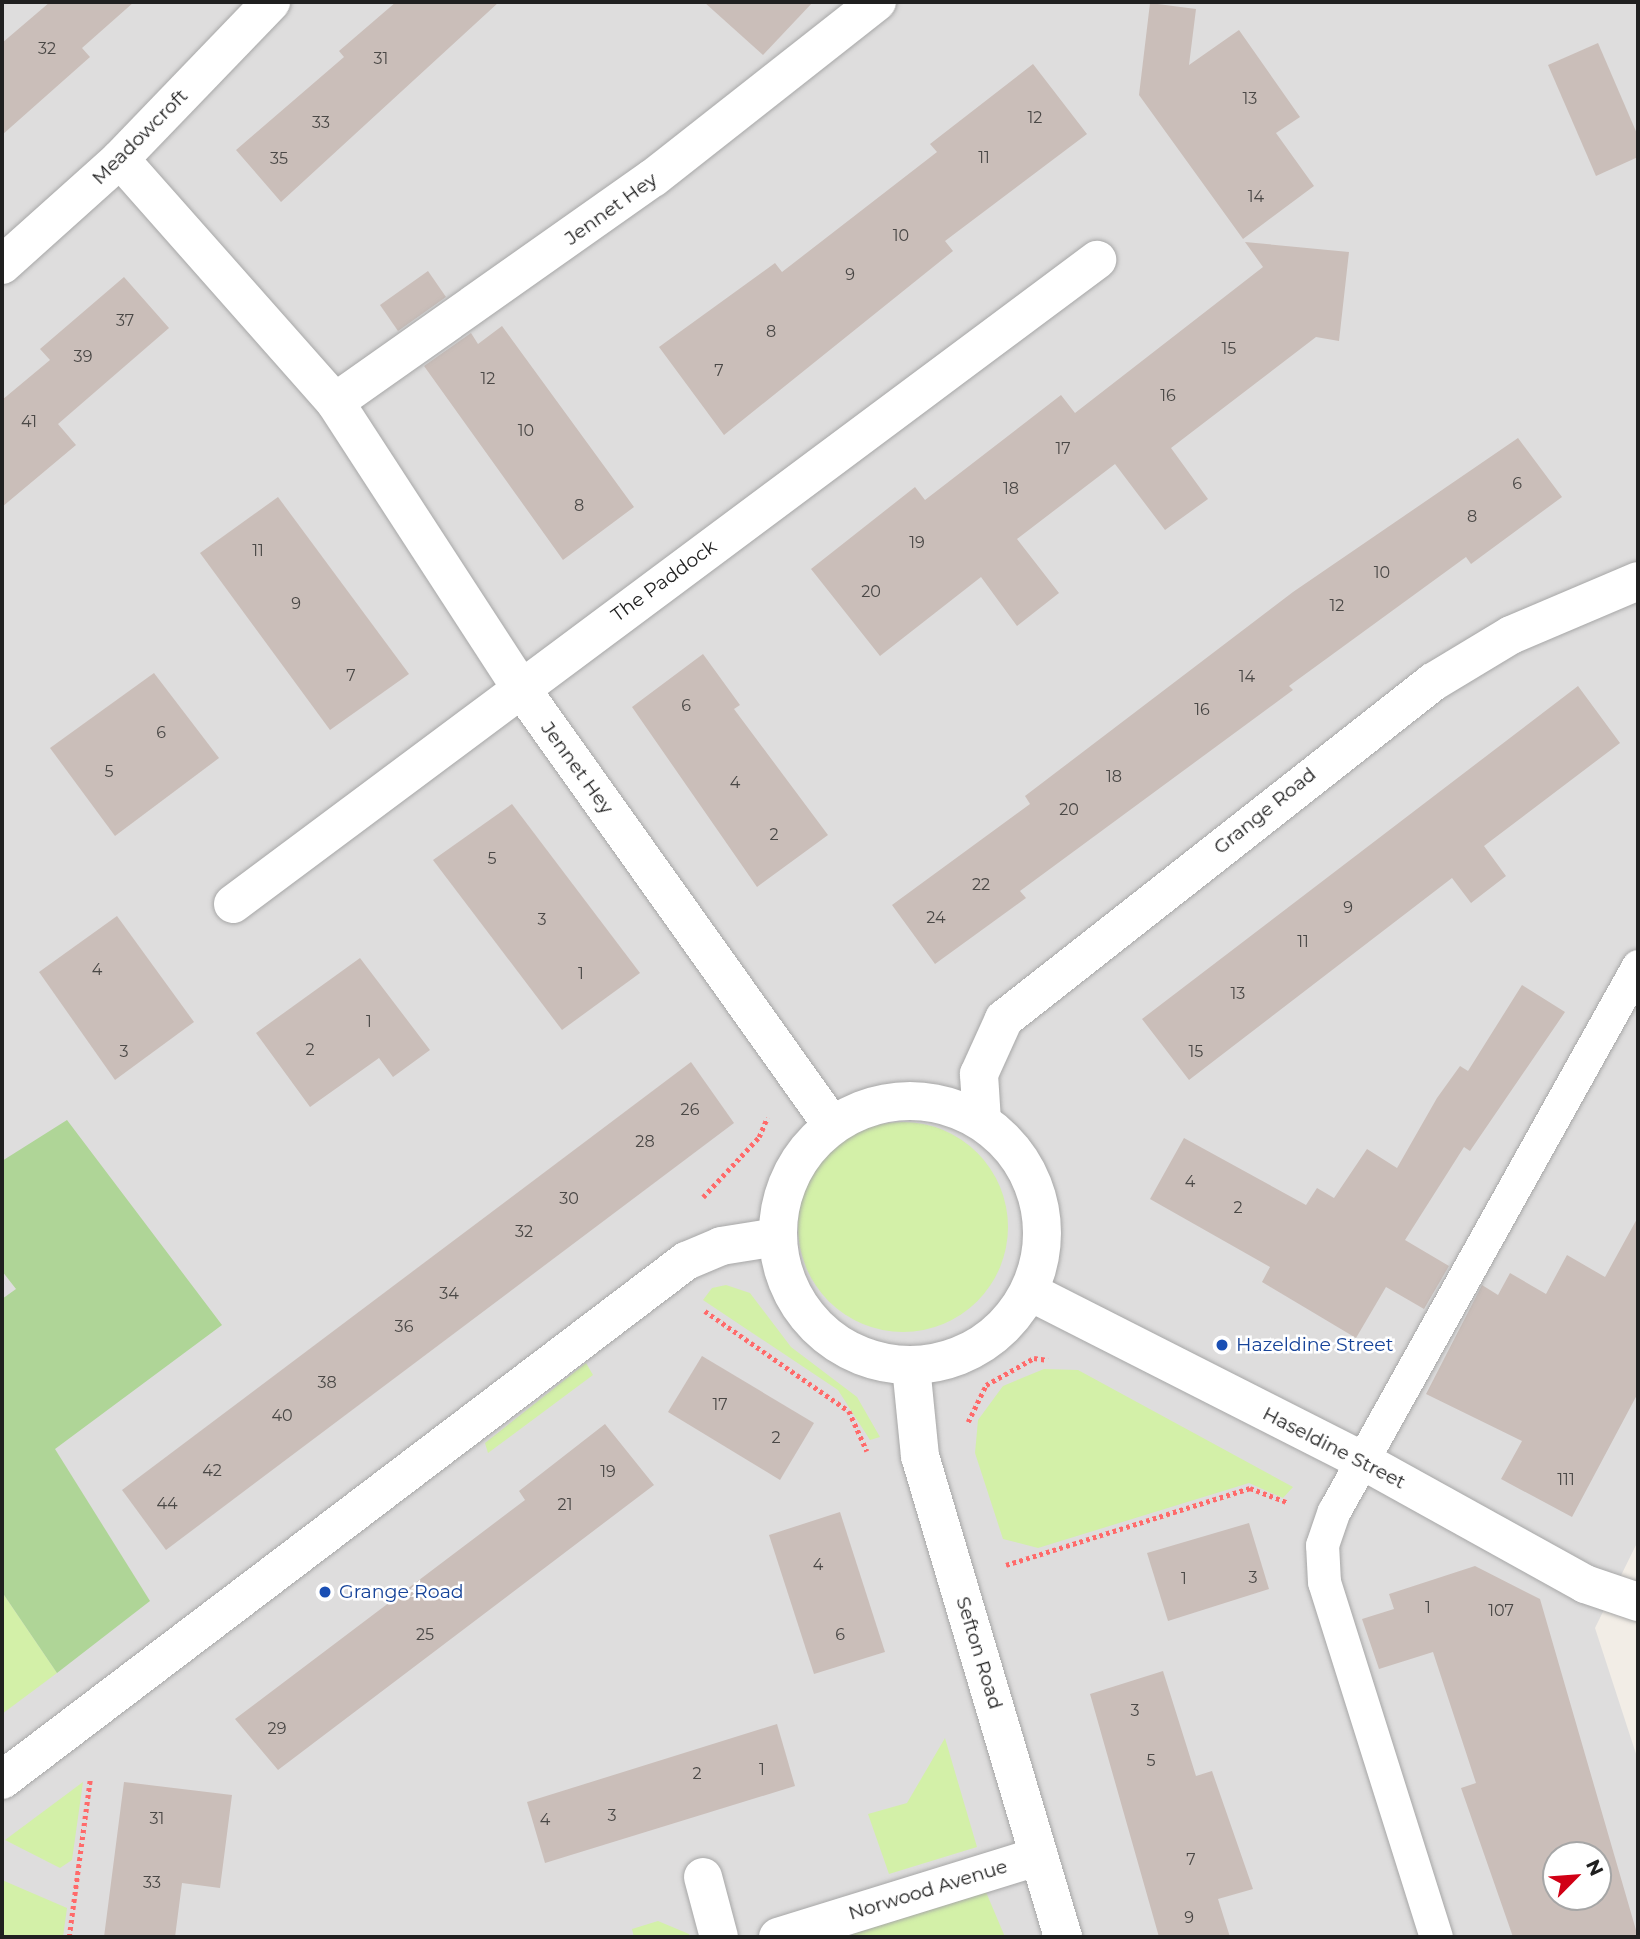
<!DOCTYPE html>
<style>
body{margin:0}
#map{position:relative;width:1640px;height:1939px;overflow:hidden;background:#f2ede6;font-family:Montserrat,sans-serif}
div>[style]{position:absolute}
.residential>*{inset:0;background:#dedddd}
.grass>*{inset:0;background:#d3f0a8}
.round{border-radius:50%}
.forest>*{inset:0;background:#afd597}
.building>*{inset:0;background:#cabeb9}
.path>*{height:4.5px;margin-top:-2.25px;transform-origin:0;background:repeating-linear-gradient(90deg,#ff6a6a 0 3.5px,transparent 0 7px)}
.roads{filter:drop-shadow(0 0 2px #a7a7a7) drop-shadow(0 0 2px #a7a7a7)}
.lane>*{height:33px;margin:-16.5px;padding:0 16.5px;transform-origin:16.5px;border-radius:16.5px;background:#fff}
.street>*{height:38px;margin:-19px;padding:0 19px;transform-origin:19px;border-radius:19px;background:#fff}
.street>.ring{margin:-19px;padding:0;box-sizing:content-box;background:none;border:38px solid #fff;border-radius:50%}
.dots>*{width:19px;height:19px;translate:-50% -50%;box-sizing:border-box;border:4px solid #fff;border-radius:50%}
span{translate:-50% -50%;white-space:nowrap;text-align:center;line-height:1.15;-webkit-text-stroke:5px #fff;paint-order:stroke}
.number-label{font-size:16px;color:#4a4846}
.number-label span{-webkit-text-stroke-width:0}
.street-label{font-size:19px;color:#202020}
.transit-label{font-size:19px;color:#164399}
.left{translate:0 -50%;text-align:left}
.frame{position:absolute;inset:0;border:4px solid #202020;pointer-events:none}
.north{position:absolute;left:1542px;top:1841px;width:70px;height:70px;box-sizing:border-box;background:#fff;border:2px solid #a6a6a6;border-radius:50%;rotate:65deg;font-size:19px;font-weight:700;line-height:28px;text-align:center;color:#202020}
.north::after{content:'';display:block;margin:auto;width:24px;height:32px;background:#d10015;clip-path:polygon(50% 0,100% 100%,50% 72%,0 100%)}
</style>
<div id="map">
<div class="residential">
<div style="clip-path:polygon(evenodd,2px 2px,1638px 2px,1638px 1541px,1595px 1628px,1638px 1760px,1638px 1937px,2px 1937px,2px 2px,1556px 1855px,1598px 1855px,1598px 1897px,1556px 1897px,1556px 1855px)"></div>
</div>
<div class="grass">
<div class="round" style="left:798px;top:1122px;width:210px;height:210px"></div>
<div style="clip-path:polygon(726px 1285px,750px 1293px,791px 1347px,857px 1397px,880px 1437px,870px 1440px,838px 1390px,703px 1300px,712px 1288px)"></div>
<div style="clip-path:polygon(586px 1363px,593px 1375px,488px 1453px,485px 1443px)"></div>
<div style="clip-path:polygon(1044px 1369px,1078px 1370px,1293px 1487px,1283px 1498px,1249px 1483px,1038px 1548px,1003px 1539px,975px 1453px,978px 1420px,1003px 1386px)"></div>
<div style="clip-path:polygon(2px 1592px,57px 1673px,2px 1714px)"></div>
<div style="clip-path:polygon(945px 1738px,977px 1847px,889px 1874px,868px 1814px,907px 1803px)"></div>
<div style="clip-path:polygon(83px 1782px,72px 1860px,60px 1868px,5px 1840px)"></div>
<div style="clip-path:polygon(2px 1880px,67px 1908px,63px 1937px,2px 1937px)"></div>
<div style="clip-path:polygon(986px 1892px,1005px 1937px,852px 1937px,854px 1932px)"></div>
<div style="clip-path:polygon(658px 1921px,689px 1934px,690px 1937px,634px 1937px,632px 1929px)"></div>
</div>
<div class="forest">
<div style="clip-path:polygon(67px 1120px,222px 1325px,55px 1449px,150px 1601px,57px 1673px,2px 1592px,2px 1299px,16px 1289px,2px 1271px,2px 1161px)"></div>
</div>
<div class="building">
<div style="clip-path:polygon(50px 2px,134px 2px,82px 48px,90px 57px,2px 135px,2px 43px)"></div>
<div style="clip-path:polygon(396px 2px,499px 2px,281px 202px,236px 150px,344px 57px,339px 51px)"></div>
<div style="clip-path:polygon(704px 2px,813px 2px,763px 55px)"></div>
<div style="clip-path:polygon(1150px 3px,1196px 9px,1189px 65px,1239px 30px,1300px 117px,1276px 133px,1314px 186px,1243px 239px,1139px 95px)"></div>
<div style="clip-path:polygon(1598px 43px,1638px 136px,1638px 157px,1596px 176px,1548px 65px)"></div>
<div style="clip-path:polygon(1033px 64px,1087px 134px,945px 241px,953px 251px,724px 435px,659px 347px,775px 263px,782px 272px,937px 152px,930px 144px)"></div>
<div style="clip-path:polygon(1245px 242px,1349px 252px,1339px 341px,1316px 337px,1171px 448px,1208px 499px,1165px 530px,1115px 464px,1017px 539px,1059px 593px,1017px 626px,981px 577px,880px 656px,811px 569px,915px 487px,925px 500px,1061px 395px,1075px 413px,1263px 267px)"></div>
<div style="clip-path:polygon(428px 271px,446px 297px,398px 331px,380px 305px)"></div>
<div style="clip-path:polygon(124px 277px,169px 328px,58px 424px,76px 445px,2px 507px,2px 400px,50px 360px,40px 349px)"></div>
<div style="clip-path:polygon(502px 326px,634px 507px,563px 560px,424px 366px,471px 333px,478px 344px)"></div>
<div style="clip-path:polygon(1518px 438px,1562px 497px,1471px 564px,1466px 557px,1289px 686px,1293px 690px,1020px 891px,1026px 898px,935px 964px,892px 905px,1030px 804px,1025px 796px,1293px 592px)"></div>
<div style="clip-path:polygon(278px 497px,409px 674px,330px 730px,200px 553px)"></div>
<div style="clip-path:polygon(703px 654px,740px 705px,734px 709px,828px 835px,757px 887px,632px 707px)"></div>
<div style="clip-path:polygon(154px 673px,219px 758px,115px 836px,50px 748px)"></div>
<div style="clip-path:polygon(1578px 686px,1620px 743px,1484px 846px,1506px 876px,1471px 903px,1452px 878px,1189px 1080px,1142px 1019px)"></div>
<div style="clip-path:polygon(512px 804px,640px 973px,562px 1030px,433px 860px)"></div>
<div style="clip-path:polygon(117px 916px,194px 1022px,115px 1080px,39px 972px)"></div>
<div style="clip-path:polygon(360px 958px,430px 1050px,393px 1077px,379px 1058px,310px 1107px,256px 1033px)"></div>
<div style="clip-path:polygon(1522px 985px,1565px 1012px,1470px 1151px,1464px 1147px,1405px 1240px,1449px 1266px,1424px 1309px,1386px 1287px,1356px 1338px,1262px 1282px,1270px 1267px,1150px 1199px,1184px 1138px,1306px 1205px,1317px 1188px,1334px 1198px,1367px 1149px,1397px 1168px,1437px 1098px,1460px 1066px,1468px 1071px)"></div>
<div style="clip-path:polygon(691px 1062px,734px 1123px,166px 1550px,122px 1490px)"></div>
<div style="clip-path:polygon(1638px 1217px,1638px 1393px,1572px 1517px,1501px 1479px,1522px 1441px,1426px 1394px,1482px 1285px,1498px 1295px,1510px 1273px,1546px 1294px,1567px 1255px,1605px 1277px)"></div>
<div style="clip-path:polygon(702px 1356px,814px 1423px,780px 1480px,668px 1412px)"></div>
<div style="clip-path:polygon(605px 1424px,654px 1485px,278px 1770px,235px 1719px,525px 1500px,519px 1491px)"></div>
<div style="clip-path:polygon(840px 1512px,885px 1652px,814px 1674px,769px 1535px)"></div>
<div style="clip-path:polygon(1249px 1523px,1269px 1589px,1168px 1621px,1147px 1553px)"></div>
<div style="clip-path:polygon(evenodd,1475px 1566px,1540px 1599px,1638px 1937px,1513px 1937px,1461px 1788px,1476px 1783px,1433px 1652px,1379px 1669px,1362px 1619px,1394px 1609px,1389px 1594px,1475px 1566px,1556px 1855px,1598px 1855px,1598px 1897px,1556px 1897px,1556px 1855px)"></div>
<div style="clip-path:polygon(1163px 1671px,1196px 1776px,1212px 1771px,1253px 1889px,1218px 1899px,1230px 1937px,1159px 1937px,1090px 1694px)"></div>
<div style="clip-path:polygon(777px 1724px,795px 1786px,545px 1863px,527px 1802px)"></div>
<div style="clip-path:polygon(124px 1782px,232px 1795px,220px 1888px,182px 1883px,175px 1937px,104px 1937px)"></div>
</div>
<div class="path">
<div style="left:703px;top:1197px;width:82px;rotate:-47deg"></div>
<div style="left:759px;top:1137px;width:21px;rotate:-67deg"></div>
<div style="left:705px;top:1311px;width:175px;rotate:34.8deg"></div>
<div style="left:849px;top:1411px;width:44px;rotate:65.8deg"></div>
<div style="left:968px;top:1422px;width:41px;rotate:-64.1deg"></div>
<div style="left:986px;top:1385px;width:55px;rotate:-29.4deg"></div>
<div style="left:1034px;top:1358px;width:14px;rotate:8deg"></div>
<div style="left:1006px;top:1565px;width:256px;rotate:-17.5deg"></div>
<div style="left:1250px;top:1488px;width:39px;rotate:21deg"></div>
<div style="left:69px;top:1937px;width:159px;rotate:-82.4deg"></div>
</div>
<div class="roads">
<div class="lane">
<div style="left:1436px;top:1937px;width:372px;rotate:-107.5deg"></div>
<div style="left:1324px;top:1582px;width:37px;rotate:-93deg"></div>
<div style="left:1322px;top:1545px;width:36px;rotate:-71deg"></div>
<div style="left:1334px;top:1511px;width:624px;rotate:-60.85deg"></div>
</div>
<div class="street">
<div style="left:120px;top:159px;width:324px;rotate:48.5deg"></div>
<div style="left:335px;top:402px;width:340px;rotate:57deg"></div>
<div style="left:520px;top:687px;width:538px;rotate:54.54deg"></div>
<div style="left:2px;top:265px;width:159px;rotate:-41.9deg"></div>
<div style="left:120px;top:159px;width:218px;rotate:-46.1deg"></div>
<div style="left:335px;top:402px;width:389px;rotate:-35.2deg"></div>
<div style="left:653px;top:178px;width:285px;rotate:-38.2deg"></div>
<div style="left:233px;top:904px;width:1078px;rotate:-36.7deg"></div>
<div class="ring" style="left:778px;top:1101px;width:226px;height:226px"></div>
<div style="left:982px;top:1121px;width:47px;rotate:-93.7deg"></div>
<div style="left:979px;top:1074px;width:60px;rotate:-65.6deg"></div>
<div style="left:1004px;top:1019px;width:546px;rotate:-38.15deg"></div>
<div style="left:1433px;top:682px;width:91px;rotate:-31.1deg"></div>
<div style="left:1511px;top:635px;width:138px;rotate:-23deg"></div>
<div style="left:1030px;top:1292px;width:376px;rotate:26.9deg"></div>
<div style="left:1365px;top:1462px;width:252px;rotate:29deg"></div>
<div style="left:1585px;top:1584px;width:56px;rotate:18.8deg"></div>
<div style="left:911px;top:1366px;width:90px;rotate:84.3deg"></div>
<div style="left:920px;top:1456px;width:502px;rotate:73.44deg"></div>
<div style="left:2px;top:1780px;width:859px;rotate:-37.19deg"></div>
<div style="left:686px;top:1261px;width:38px;rotate:-23deg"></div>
<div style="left:721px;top:1246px;width:57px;rotate:-9.1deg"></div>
<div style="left:703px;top:1877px;width:62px;rotate:75.1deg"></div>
<div style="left:778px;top:1937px;width:273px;rotate:-17.2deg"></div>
</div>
</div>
<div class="dots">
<div style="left:1222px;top:1345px;background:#1a4fb4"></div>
<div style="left:325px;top:1592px;background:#1a4fb4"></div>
</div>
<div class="number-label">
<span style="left:47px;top:49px">32</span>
<span style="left:381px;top:59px">31</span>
<span style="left:1250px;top:99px">13</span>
<span style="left:1035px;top:118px">12</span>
<span style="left:321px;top:123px">33</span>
<span style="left:984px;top:158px">11</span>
<span style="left:279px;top:159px">35</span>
<span style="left:1256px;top:197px">14</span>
<span style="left:901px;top:236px">10</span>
<span style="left:850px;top:275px">9</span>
<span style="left:125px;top:321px">37</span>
<span style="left:771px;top:332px">8</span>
<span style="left:1229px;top:349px">15</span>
<span style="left:83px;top:357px">39</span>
<span style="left:719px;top:371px">7</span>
<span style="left:488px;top:379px">12</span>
<span style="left:1168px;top:396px">16</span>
<span style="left:29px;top:422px">41</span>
<span style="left:526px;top:431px">10</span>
<span style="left:1063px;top:449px">17</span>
<span style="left:1517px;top:484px">6</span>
<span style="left:1011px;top:489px">18</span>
<span style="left:579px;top:506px">8</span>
<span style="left:1472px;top:517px">8</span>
<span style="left:917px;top:543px">19</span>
<span style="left:258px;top:551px">11</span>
<span style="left:1382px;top:573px">10</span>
<span style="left:871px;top:592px">20</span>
<span style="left:296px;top:604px">9</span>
<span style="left:1337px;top:606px">12</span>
<span style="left:351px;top:676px">7</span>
<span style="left:1247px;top:677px">14</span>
<span style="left:686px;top:706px">6</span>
<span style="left:1202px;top:710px">16</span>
<span style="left:161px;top:733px">6</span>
<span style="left:109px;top:772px">5</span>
<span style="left:1114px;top:777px">18</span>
<span style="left:735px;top:783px">4</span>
<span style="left:1069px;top:810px">20</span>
<span style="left:774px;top:835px">2</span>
<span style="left:492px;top:859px">5</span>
<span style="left:981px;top:885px">22</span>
<span style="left:1348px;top:908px">9</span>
<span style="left:936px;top:918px">24</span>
<span style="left:542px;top:920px">3</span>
<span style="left:1303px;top:942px">11</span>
<span style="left:97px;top:970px">4</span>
<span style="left:581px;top:974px">1</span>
<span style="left:1238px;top:994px">13</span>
<span style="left:369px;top:1022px">1</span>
<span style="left:310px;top:1050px">2</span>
<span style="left:124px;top:1052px">3</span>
<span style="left:1196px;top:1052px">15</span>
<span style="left:690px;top:1110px">26</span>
<span style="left:645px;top:1142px">28</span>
<span style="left:1190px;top:1182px">4</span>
<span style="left:569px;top:1199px">30</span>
<span style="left:1238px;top:1208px">2</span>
<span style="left:524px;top:1232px">32</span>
<span style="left:449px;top:1294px">34</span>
<span style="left:404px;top:1327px">36</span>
<span style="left:327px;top:1383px">38</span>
<span style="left:720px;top:1405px">17</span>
<span style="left:282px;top:1416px">40</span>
<span style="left:776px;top:1438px">2</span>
<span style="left:212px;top:1471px">42</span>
<span style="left:608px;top:1472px">19</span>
<span style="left:1566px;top:1480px">111</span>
<span style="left:167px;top:1504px">44</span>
<span style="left:565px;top:1505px">21</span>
<span style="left:818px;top:1565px">4</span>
<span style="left:1253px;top:1578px">3</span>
<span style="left:1184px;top:1579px">1</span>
<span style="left:1428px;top:1608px">1</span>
<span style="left:1501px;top:1611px">107</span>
<span style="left:425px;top:1635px">25</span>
<span style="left:840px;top:1635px">6</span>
<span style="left:1135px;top:1711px">3</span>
<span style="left:277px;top:1729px">29</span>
<span style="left:1151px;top:1761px">5</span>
<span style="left:762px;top:1770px">1</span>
<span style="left:697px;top:1774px">2</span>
<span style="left:612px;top:1816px">3</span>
<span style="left:157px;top:1819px">31</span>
<span style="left:545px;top:1820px">4</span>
<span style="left:1191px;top:1860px">7</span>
<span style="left:152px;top:1883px">33</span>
<span style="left:1189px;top:1918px">9</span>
</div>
<div class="street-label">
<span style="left:140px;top:137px;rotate:-45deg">Meadowcroft</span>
<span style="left:611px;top:209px;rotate:-36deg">Jennet Hey</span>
<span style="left:664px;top:581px;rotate:-36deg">The Paddock</span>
<span style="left:577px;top:768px;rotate:54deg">Jennet Hey</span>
<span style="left:1265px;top:811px;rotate:-39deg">Grange Road</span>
<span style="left:1334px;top:1448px;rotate:27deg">Haseldine Street</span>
<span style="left:979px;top:1653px;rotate:73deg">Sefton Road</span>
<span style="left:928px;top:1890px;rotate:-17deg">Norwood Avenue</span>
</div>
<div class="transit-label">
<span class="left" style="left:1236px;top:1345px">Hazeldine Street</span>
<span class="left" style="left:339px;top:1592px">Grange Road</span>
</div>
<div class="frame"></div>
<div class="north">N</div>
</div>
